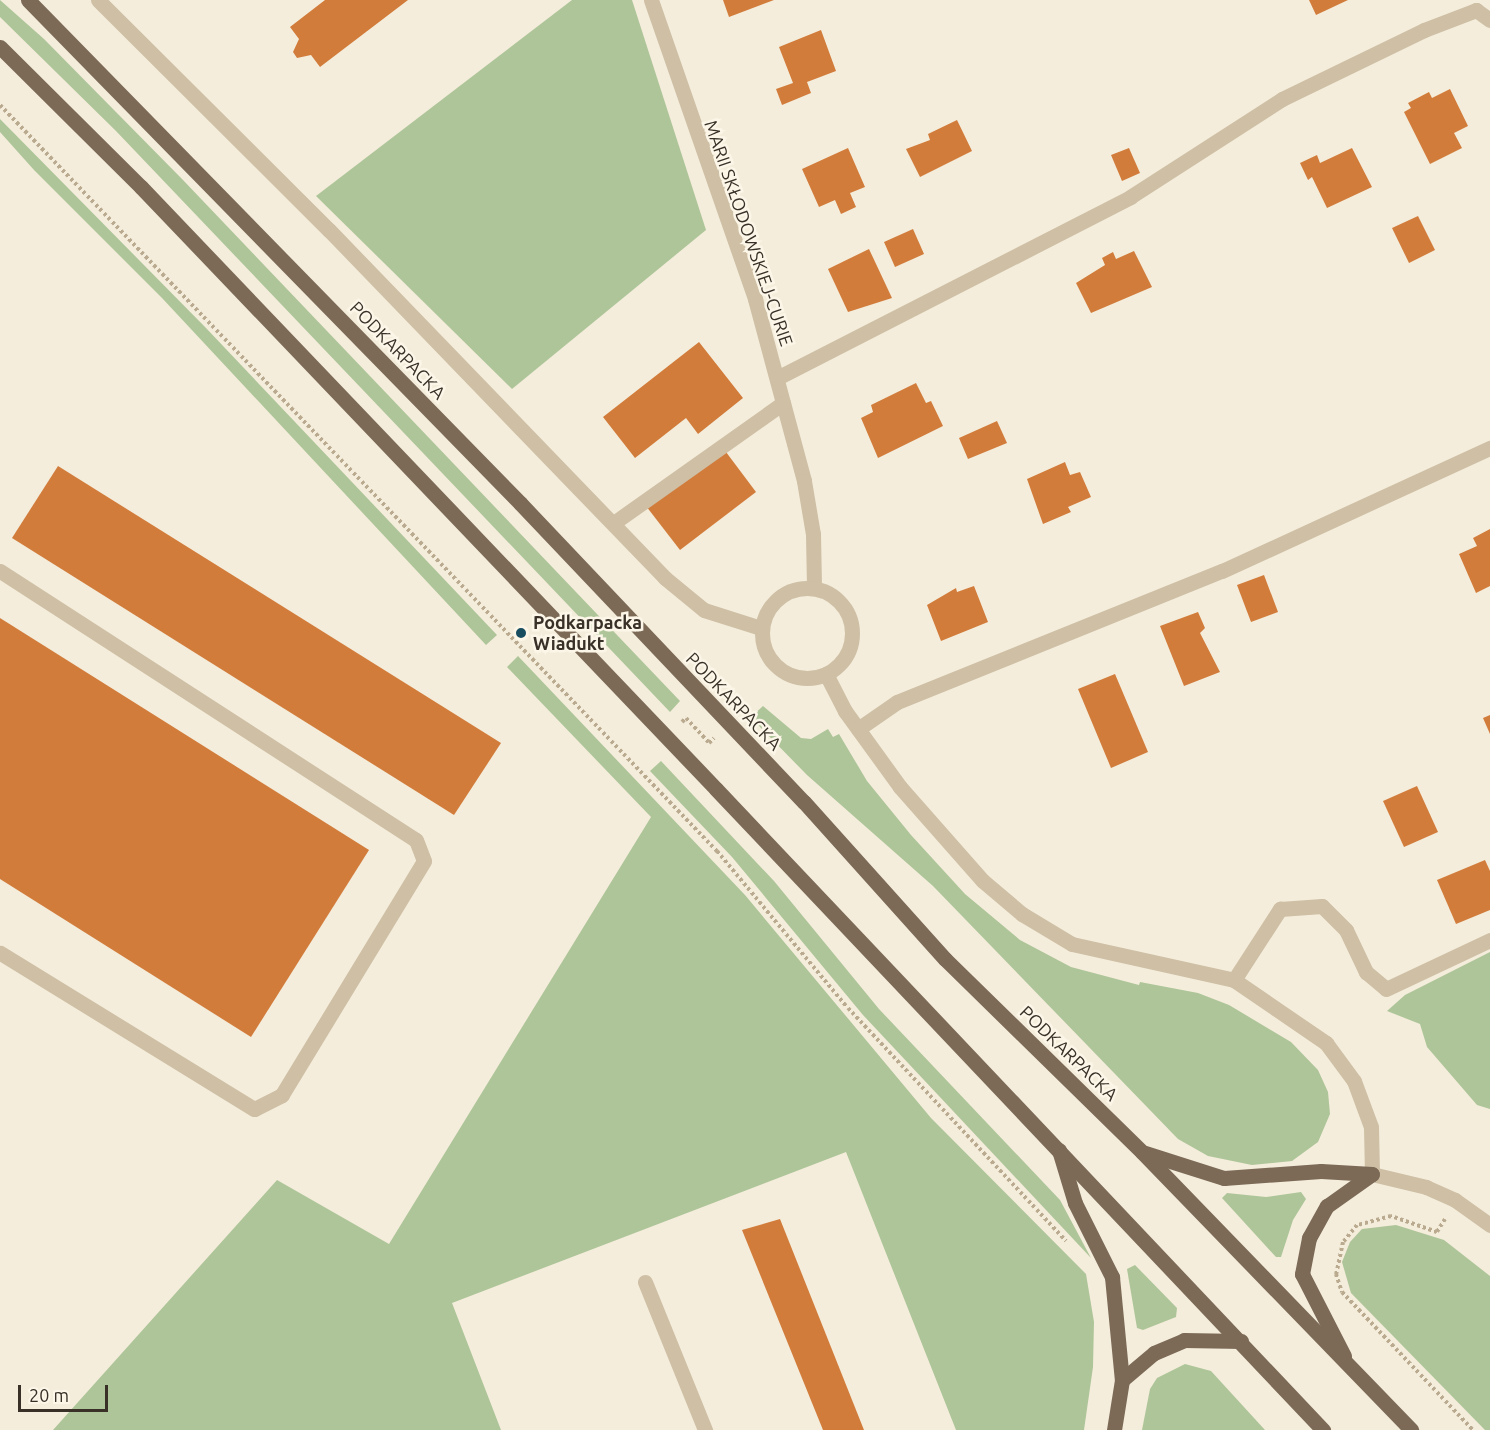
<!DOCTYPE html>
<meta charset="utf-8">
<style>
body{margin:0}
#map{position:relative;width:1490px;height:1430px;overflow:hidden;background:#f4eddb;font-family:Ubuntu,sans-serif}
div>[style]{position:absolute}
.green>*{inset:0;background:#aec599}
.building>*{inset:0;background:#d27c3b}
.path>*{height:4px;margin-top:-2px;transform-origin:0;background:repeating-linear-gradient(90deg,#baaa8f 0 3px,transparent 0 6px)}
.minor>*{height:15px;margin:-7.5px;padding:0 7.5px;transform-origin:7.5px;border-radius:7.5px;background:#cebfa5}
.minor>.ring{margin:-7.5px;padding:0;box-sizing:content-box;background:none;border:15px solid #cebfa5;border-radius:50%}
.major>*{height:15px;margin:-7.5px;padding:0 7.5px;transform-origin:7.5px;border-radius:7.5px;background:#7c6a57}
.dots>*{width:16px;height:16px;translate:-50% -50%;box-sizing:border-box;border:3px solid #fbf6e8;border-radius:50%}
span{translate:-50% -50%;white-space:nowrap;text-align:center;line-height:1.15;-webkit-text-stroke:5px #fbf6e8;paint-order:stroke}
.street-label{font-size:18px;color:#393027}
.poi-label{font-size:18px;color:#393027;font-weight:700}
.left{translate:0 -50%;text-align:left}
.scale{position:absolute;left:18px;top:1385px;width:90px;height:27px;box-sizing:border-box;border:3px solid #393027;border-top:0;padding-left:8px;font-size:18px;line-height:21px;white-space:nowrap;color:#393027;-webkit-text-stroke:4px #fbf6e8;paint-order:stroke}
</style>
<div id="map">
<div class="green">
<div style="clip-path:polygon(0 0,44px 39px,183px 180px,680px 701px,670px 712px,116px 131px,0 17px)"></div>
<div style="clip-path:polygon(572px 0,632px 0,706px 230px,512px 389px,316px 196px)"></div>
<div style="clip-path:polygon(0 119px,206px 328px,497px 635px,486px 645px,162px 298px,34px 170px,0 132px)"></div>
<div style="clip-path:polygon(518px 656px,745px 895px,931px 1118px,1086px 1274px,1094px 1322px,1093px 1367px,1084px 1430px,956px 1430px,846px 1152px,452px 1303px,501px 1430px,53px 1430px,277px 1180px,389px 1244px,651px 817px,507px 667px)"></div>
<div style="clip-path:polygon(763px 706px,801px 738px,811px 739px,828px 729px,833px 737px,839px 734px,867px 781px,911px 835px,965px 894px,1020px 940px,1071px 967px,1139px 985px,1140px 982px,1198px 993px,1229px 1005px,1291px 1042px,1318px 1070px,1328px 1092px,1330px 1114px,1318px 1142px,1292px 1161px,1252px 1165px,1208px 1156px,1178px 1139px,933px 886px,807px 775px,760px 727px,751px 717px)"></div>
<div style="clip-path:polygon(661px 761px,774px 881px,879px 1009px,1060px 1200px,1091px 1258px,863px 1015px,732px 857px,650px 771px)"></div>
<div style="clip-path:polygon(1490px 952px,1490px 1109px,1477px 1105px,1427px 1047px,1420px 1024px,1387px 1011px,1405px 995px)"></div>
<div style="clip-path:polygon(1301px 1192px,1306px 1199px,1293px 1220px,1281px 1257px,1276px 1257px,1222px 1198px,1227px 1193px,1266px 1197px)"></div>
<div style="clip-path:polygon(1396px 1225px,1444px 1240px,1490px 1276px,1490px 1430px,1485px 1430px,1351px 1293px,1342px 1262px,1350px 1242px,1362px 1229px)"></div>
<div style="clip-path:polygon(1135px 1265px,1177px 1308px,1176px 1317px,1143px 1330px,1137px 1328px,1127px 1269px)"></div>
<div style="clip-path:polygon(1185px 1364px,1211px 1371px,1265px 1430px,1142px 1430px,1150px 1389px,1157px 1378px)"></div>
</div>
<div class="building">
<div style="clip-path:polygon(325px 0,408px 0,320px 67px,311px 55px,297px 58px,293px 52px,299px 39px,290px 27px)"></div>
<div style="clip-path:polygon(723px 0,774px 0,729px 17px)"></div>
<div style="clip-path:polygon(1309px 0,1348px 0,1316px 15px)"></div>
<div style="clip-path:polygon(821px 30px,836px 71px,807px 82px,811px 93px,782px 105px,776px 89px,793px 83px,779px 47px)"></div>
<div style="clip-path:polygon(1450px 89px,1468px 126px,1454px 133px,1462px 148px,1430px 164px,1404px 112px,1411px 108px,1408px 103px,1429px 92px,1432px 98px)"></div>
<div style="clip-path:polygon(957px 120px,972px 151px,920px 177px,906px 149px,930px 140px,928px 134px)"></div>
<div style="clip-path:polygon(848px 148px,865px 187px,850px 193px,856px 207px,841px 214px,835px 200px,819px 207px,802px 169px)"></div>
<div style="clip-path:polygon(1129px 148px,1140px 173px,1122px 181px,1111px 155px)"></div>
<div style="clip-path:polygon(1352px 148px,1372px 187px,1327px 208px,1312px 177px,1308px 180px,1300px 163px,1317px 155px,1320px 163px)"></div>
<div style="clip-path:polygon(1418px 216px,1435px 250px,1409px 263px,1392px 228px)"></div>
<div style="clip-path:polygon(913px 229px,924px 254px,895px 267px,884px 242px)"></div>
<div style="clip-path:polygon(869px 249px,892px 298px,848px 312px,828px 269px)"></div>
<div style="clip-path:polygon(1134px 251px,1152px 287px,1091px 313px,1076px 283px,1105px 265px,1102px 258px,1113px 252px,1116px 259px)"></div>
<div style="clip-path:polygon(699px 342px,743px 398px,698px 434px,686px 418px,635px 458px,603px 417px)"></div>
<div style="clip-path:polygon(916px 383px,926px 403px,931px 401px,943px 426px,878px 458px,861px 418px,873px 412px,871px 405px)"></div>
<div style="clip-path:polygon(997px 421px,1007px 443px,968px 459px,959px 438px)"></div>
<div style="clip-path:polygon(723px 448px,756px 492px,680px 550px,646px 506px)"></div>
<div style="clip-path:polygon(1065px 462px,1070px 475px,1080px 472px,1091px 497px,1068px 507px,1071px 512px,1043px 524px,1027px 479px)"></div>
<div style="clip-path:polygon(58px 466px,501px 743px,454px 815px,12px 538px)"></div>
<div style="clip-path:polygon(1490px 529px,1490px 586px,1476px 593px,1459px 554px,1477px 546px,1473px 538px)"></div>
<div style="clip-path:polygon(1264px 575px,1278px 612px,1251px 622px,1237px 585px)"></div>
<div style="clip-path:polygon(974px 586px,988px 622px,941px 641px,927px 605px,956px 588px,957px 592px)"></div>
<div style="clip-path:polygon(1198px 612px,1205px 628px,1200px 633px,1220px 672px,1184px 686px,1160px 626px)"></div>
<div style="clip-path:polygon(0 618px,369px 850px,251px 1037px,0 879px)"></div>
<div style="clip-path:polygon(1115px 674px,1148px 752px,1111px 768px,1078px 689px)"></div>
<div style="clip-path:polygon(1490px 715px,1490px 734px,1483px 718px)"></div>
<div style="clip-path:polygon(1417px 786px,1438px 832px,1404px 847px,1383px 801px)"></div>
<div style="clip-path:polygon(1485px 860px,1490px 871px,1490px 910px,1456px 924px,1437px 880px)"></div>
<div style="clip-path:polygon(780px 1219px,864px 1430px,823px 1430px,742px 1230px)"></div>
</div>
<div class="path">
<div style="left:0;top:105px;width:1035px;rotate:46.14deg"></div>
<div style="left:717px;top:851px;width:204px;rotate:50.2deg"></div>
<div style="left:848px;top:1008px;width:319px;rotate:46.9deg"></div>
<div style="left:682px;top:722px;width:6px;rotate:-45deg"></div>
<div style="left:686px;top:718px;width:34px;rotate:47deg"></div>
<div style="left:709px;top:743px;width:7px;rotate:-45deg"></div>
<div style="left:1445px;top:1219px;width:15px;rotate:122deg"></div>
<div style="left:1437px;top:1232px;width:49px;rotate:-160.8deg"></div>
<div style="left:1391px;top:1216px;width:35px;rotate:165deg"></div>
<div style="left:1357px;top:1225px;width:22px;rotate:129deg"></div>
<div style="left:1343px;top:1242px;width:33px;rotate:102deg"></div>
<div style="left:1336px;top:1274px;width:19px;rotate:72deg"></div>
<div style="left:1342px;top:1292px;width:190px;rotate:46.5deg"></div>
</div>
<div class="minor">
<div style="left:98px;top:0;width:326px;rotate:44.9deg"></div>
<div style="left:329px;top:230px;width:484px;rotate:46deg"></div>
<div style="left:665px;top:578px;width:50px;rotate:39.4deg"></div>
<div style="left:704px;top:610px;width:60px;rotate:17.5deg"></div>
<div style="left:651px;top:0;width:317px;rotate:70.8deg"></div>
<div style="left:755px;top:299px;width:188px;rotate:74.9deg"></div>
<div style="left:804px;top:481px;width:54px;rotate:80.4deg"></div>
<div style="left:813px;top:534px;width:54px;rotate:88.9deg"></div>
<div style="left:777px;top:378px;width:397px;rotate:-27.1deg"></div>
<div style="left:1130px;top:197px;width:181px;rotate:-32.8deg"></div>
<div style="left:1282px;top:99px;width:158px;rotate:-25.9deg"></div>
<div style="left:1424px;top:30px;width:56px;rotate:-21deg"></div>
<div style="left:1476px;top:10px;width:17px;rotate:36deg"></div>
<div style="left:615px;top:522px;width:206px;rotate:-35.3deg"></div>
<div style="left:0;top:571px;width:495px;rotate:32.9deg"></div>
<div style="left:416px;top:840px;width:22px;rotate:69deg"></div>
<div style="left:424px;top:861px;width:274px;rotate:121.3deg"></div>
<div style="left:282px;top:1095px;width:31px;rotate:153deg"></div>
<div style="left:254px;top:1109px;width:298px;rotate:-148.4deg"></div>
<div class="ring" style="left:762px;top:588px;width:75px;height:75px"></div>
<div style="left:826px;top:674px;width:42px;rotate:62.8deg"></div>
<div style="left:845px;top:711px;width:94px;rotate:54.1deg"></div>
<div style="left:900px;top:787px;width:125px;rotate:48.6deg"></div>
<div style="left:983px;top:881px;width:51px;rotate:40.2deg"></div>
<div style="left:1022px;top:914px;width:58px;rotate:31deg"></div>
<div style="left:1072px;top:944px;width:166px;rotate:12.5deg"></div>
<div style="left:1234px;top:980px;width:112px;rotate:34.4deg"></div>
<div style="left:1326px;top:1043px;width:47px;rotate:53.6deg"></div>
<div style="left:1354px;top:1081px;width:49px;rotate:69.7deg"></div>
<div style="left:1371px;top:1127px;width:47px;rotate:88.8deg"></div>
<div style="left:1372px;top:1174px;width:56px;rotate:13.5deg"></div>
<div style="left:1426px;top:1187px;width:32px;rotate:24deg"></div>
<div style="left:1455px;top:1200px;width:43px;rotate:35.5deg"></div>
<div style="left:858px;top:729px;width:47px;rotate:-34.7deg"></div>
<div style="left:897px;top:702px;width:350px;rotate:-22deg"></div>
<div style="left:1222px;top:571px;width:295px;rotate:-24.7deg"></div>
<div style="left:1234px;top:980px;width:85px;rotate:-57.1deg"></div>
<div style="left:1280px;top:909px;width:42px;rotate:-4.1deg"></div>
<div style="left:1322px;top:906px;width:34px;rotate:45deg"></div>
<div style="left:1346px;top:930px;width:47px;rotate:64.5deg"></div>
<div style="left:1366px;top:972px;width:26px;rotate:40deg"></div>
<div style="left:1386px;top:989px;width:115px;rotate:-25.2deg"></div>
<div style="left:645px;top:1282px;width:160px;rotate:67.9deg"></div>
</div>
<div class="major">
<div style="left:28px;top:0;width:704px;rotate:45.63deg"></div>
<div style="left:520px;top:503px;width:412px;rotate:46.5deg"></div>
<div style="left:804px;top:802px;width:211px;rotate:48.1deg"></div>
<div style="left:945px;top:959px;width:276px;rotate:44.4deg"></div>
<div style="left:1142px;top:1152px;width:387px;rotate:45.9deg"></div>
<div style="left:0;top:47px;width:199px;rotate:44.8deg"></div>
<div style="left:141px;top:187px;width:832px;rotate:46.31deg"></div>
<div style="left:716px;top:789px;width:883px;rotate:46.56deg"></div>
<div style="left:1059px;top:1150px;width:55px;rotate:73.2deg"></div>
<div style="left:1075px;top:1203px;width:83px;rotate:63.4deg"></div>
<div style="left:1112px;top:1277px;width:103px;rotate:84.5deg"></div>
<div style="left:1122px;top:1380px;width:51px;rotate:99.1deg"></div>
<div style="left:1145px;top:1153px;width:83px;rotate:17.6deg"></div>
<div style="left:1224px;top:1178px;width:97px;rotate:-4.1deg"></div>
<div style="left:1321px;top:1171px;width:51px;rotate:3.4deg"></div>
<div style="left:1344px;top:1356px;width:92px;rotate:-117.1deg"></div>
<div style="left:1302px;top:1274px;width:37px;rotate:-79deg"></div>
<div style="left:1309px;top:1238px;width:37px;rotate:-61deg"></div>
<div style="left:1327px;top:1206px;width:55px;rotate:-35.4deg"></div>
<div style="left:1122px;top:1380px;width:42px;rotate:-40.2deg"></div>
<div style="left:1154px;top:1353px;width:33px;rotate:-23deg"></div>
<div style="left:1184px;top:1340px;width:57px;rotate:1deg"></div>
</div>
<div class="dots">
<div style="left:521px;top:633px;background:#184d5f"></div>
</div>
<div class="street-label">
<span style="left:749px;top:233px;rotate:71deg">MARII SKŁODOWSKIEJ-CURIE</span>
<span style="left:398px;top:350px;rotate:46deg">PODKARPACKA</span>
<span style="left:734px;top:701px;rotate:46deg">PODKARPACKA</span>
<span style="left:1069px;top:1053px;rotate:44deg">PODKARPACKA</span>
</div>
<div class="poi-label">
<span class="left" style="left:533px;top:633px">Podkarpacka<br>Wiadukt</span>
</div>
<div class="scale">20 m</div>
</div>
